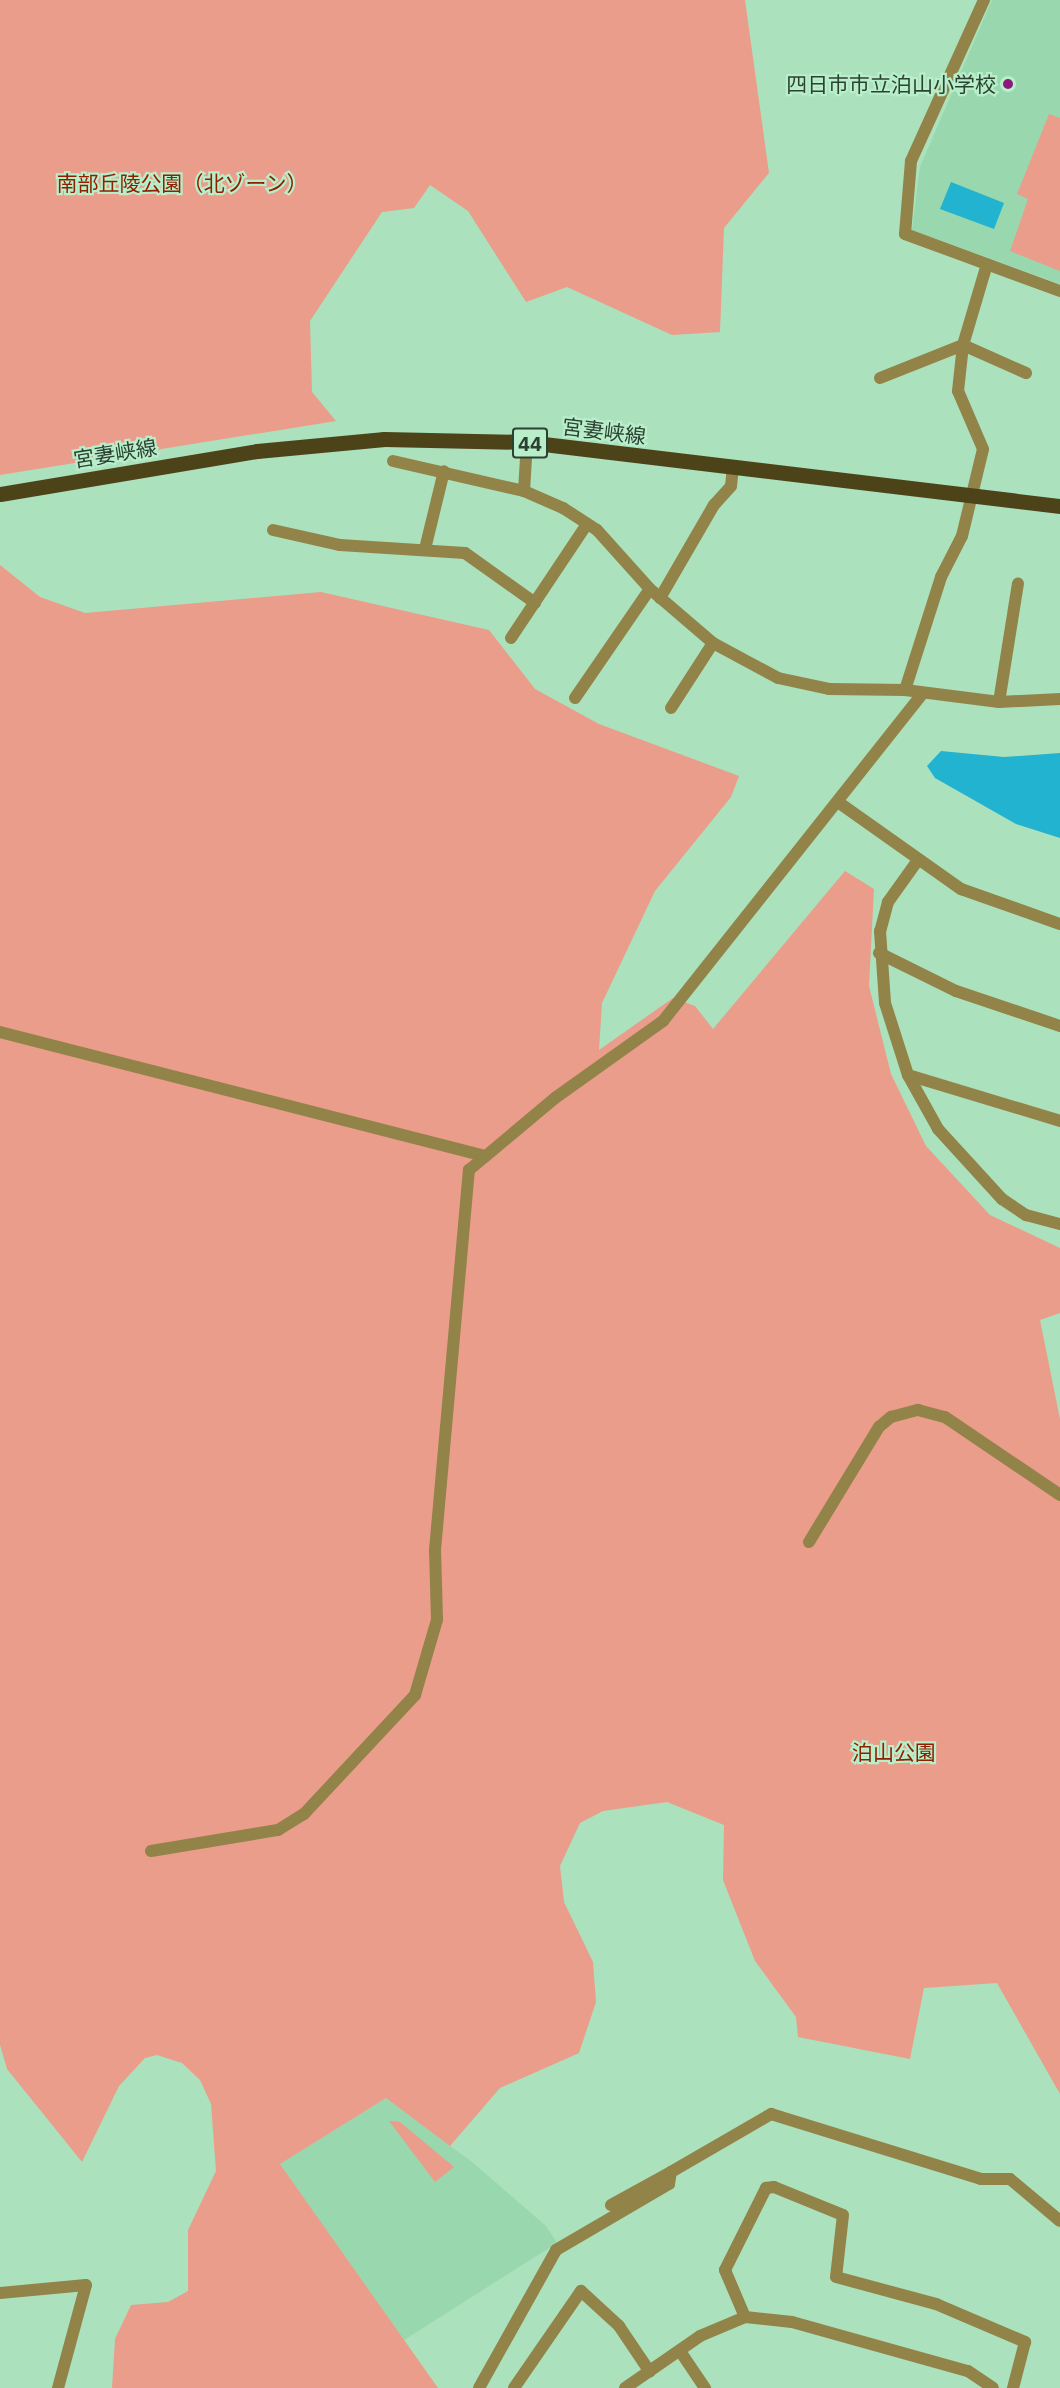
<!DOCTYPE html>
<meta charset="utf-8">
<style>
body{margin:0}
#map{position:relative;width:1060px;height:2388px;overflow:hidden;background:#abe1bd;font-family:"IBM Plex Sans","Noto Sans JP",sans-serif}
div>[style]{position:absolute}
.built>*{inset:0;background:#99d7ae}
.green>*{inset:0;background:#ea9d8a}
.water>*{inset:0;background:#21b3cf}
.minor>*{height:12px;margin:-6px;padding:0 6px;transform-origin:6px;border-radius:6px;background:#928348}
.tertiary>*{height:12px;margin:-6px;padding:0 6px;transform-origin:6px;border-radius:6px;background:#928348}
.primary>*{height:15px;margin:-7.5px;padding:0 7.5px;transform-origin:7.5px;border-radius:7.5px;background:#4d4319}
.dots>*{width:16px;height:16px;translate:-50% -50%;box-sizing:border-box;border:3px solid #b8efca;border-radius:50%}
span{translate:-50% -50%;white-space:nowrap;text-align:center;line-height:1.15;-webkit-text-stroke:4.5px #b8efca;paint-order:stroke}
.shield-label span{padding:2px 4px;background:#b8efca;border:2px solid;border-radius:4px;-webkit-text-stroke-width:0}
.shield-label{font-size:20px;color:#2b4132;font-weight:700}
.poi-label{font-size:21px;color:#2b4132}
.right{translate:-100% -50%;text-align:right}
.park-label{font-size:21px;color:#8d2000}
.street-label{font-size:21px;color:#2b4132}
</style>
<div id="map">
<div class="built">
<div style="clip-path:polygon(992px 0,1060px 0,1060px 284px,912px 230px,920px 167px)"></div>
<div style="clip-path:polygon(386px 2098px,472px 2162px,546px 2226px,557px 2243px,404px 2340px,280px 2164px)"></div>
</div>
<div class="green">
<div style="clip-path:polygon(0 0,745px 0,769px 173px,724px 228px,720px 332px,672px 335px,567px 287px,526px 302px,468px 211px,430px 185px,414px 208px,382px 212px,310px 321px,312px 392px,336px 421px,0 475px)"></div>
<div style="clip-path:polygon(1049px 114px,1060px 118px,1060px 271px,1010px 251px,1028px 199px,1017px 194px)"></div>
<div style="clip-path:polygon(0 565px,40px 597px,85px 613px,321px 592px,489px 630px,535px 689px,599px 724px,739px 776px,731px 797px,655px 891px,602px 1003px,599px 1050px,673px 998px,695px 1006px,713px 1029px,845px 871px,874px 889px,869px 986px,891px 1074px,926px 1146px,990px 1215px,1060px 1248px,1060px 1313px,1040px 1320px,1060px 1419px,1060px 2094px,997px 1983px,924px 1988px,910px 2059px,798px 2037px,796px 2017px,755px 1961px,723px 1880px,724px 1825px,667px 1802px,603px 1811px,580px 1823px,560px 1866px,564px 1902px,593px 1962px,596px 2002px,579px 2053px,500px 2088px,450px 2146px,386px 2098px,280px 2164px,438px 2388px,112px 2388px,115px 2339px,131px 2305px,168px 2302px,188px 2291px,188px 2230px,216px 2171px,211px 2104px,200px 2080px,182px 2063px,157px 2055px,145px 2058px,119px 2086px,82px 2162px,7px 2069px,0 2045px)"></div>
<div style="clip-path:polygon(389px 2121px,400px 2122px,454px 2167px,435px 2182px)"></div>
</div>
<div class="water">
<div style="clip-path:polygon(951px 182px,1004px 203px,994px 229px,940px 209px)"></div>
<div style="clip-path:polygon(941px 751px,1004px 757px,1060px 753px,1060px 838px,1016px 824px,935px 778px,927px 766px)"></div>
</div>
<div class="minor">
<div style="left:984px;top:0;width:177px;rotate:114.4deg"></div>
<div style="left:911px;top:161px;width:73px;rotate:94.7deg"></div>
<div style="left:905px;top:234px;width:165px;rotate:20.2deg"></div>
<div style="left:880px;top:378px;width:89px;rotate:-21.7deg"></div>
<div style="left:963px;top:345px;width:69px;rotate:24deg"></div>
<div style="left:393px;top:461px;width:134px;rotate:12.9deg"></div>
<div style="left:524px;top:491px;width:43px;rotate:23.6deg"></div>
<div style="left:563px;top:508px;width:40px;rotate:32.9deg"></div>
<div style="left:597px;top:530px;width:79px;rotate:48.1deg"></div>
<div style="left:650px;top:589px;width:83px;rotate:40.6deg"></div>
<div style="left:713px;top:643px;width:74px;rotate:28.3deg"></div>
<div style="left:778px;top:678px;width:52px;rotate:12.2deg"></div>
<div style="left:829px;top:689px;width:76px;rotate:0.8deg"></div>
<div style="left:905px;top:690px;width:95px;rotate:7.3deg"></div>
<div style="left:999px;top:702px;width:61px;rotate:-2.8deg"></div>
<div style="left:273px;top:530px;width:69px;rotate:12.6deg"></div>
<div style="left:340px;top:545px;width:125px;rotate:3.7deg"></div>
<div style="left:465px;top:553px;width:86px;rotate:35.5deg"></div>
<div style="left:425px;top:549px;width:80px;rotate:-76.3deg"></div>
<div style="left:660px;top:598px;width:108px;rotate:-59.9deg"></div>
<div style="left:714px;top:505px;width:25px;rotate:-48deg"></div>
<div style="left:731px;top:486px;width:19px;rotate:-84deg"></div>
<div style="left:511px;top:638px;width:137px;rotate:-56.3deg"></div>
<div style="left:905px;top:690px;width:119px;rotate:-72.3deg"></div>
<div style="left:941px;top:577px;width:46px;rotate:-62.9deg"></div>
<div style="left:962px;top:536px;width:89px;rotate:-76.4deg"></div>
<div style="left:983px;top:449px;width:63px;rotate:-113.3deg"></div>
<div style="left:958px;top:391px;width:46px;rotate:-83.8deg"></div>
<div style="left:963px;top:345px;width:84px;rotate:-73.5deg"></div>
<div style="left:575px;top:698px;width:132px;rotate:-55.5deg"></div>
<div style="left:999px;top:702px;width:120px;rotate:-80.9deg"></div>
<div style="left:671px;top:708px;width:77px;rotate:-57.1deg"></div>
<div style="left:838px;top:802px;width:151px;rotate:35.3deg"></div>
<div style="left:961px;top:889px;width:105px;rotate:19.5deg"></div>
<div style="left:918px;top:860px;width:52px;rotate:125.5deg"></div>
<div style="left:888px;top:902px;width:30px;rotate:105deg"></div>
<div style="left:880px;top:931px;width:72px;rotate:86deg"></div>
<div style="left:885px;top:1003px;width:76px;rotate:72.3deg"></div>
<div style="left:908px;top:1075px;width:62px;rotate:60.9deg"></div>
<div style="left:938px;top:1129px;width:95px;rotate:47.6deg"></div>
<div style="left:1002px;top:1199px;width:29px;rotate:34deg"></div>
<div style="left:1026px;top:1215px;width:35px;rotate:15deg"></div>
<div style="left:879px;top:953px;width:86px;rotate:26.3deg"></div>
<div style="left:956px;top:991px;width:110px;rotate:18.6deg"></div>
<div style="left:0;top:1032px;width:501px;rotate:14.34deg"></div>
<div style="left:908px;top:1075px;width:159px;rotate:16.8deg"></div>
<div style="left:809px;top:1542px;width:135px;rotate:-58.7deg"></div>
<div style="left:879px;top:1427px;width:16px;rotate:-40deg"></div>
<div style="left:891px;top:1417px;width:28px;rotate:-15deg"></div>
<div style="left:918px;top:1410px;width:28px;rotate:15deg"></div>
<div style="left:945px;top:1417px;width:139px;rotate:34.1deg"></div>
<div style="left:151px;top:1851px;width:129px;rotate:-9.4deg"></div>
<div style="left:278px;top:1830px;width:31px;rotate:-32deg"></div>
<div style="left:304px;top:1814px;width:163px;rotate:-47deg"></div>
<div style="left:415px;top:1695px;width:78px;rotate:-73.7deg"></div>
<div style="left:437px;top:1620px;width:70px;rotate:-91.6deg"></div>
<div style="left:435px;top:1550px;width:382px;rotate:-84.9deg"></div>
<div style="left:469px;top:1170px;width:112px;rotate:-39.9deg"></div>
<div style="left:555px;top:1098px;width:133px;rotate:-35.5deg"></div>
<div style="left:663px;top:1021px;width:415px;rotate:-51.6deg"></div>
<div style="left:611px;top:2205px;width:68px;rotate:-28.8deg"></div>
<div style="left:0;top:2293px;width:86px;rotate:-5.3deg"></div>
<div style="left:86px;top:2285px;width:107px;rotate:105.2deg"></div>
<div style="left:745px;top:2317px;width:51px;rotate:-113.1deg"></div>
<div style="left:725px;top:2270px;width:92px;rotate:-63.4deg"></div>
<div style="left:766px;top:2188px;width:8px;rotate:-7deg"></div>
<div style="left:774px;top:2187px;width:74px;rotate:22.1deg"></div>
<div style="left:843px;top:2215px;width:62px;rotate:96.4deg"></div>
<div style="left:836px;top:2277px;width:104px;rotate:15.1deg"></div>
<div style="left:936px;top:2304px;width:97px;rotate:23.1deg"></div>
<div style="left:1025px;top:2342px;width:48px;rotate:104.6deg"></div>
<div style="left:680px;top:2351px;width:45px;rotate:56deg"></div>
<div style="left:479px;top:2388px;width:158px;rotate:-60.8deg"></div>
<div style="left:556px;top:2250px;width:131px;rotate:-30.3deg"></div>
<div style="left:669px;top:2184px;width:12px;rotate:-81deg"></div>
<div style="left:671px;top:2172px;width:116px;rotate:-30.1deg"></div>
<div style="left:771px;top:2114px;width:220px;rotate:17.2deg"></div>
<div style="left:981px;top:2179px;width:29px"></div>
<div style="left:1010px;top:2179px;width:65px;rotate:40deg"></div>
<div style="left:514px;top:2388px;width:118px;rotate:-55.4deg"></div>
<div style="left:581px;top:2291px;width:52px;rotate:42.6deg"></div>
<div style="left:619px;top:2326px;width:55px;rotate:56deg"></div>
<div style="left:625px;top:2388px;width:91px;rotate:-34.7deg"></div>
<div style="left:700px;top:2336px;width:49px;rotate:-22.9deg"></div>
<div style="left:745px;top:2317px;width:47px;rotate:6.1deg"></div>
<div style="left:792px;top:2322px;width:183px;rotate:15.6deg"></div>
<div style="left:968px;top:2371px;width:30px;rotate:34deg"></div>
</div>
<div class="tertiary">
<div style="left:524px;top:491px;width:49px;rotate:-86.5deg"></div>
</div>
<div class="primary">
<div style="left:0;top:494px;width:261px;rotate:-9.5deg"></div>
<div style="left:257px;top:451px;width:128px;rotate:-5.4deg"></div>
<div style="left:384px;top:439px;width:143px;rotate:1.2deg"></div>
<div style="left:527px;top:442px;width:537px;rotate:6.85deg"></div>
</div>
<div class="dots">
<div style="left:1008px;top:84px;background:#8c1a7c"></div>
</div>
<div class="shield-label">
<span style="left:530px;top:443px">44</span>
</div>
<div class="poi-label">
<span class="right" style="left:996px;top:84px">四日市市立泊山小学校</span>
</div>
<div class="park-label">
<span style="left:182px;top:183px">南部丘陵公園（北ゾーン）</span>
<span style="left:894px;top:1752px">泊山公園</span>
</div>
<div class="street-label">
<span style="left:604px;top:431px;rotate:7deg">宮妻峡線</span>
<span style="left:115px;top:453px;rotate:-9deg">宮妻峡線</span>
</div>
</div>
